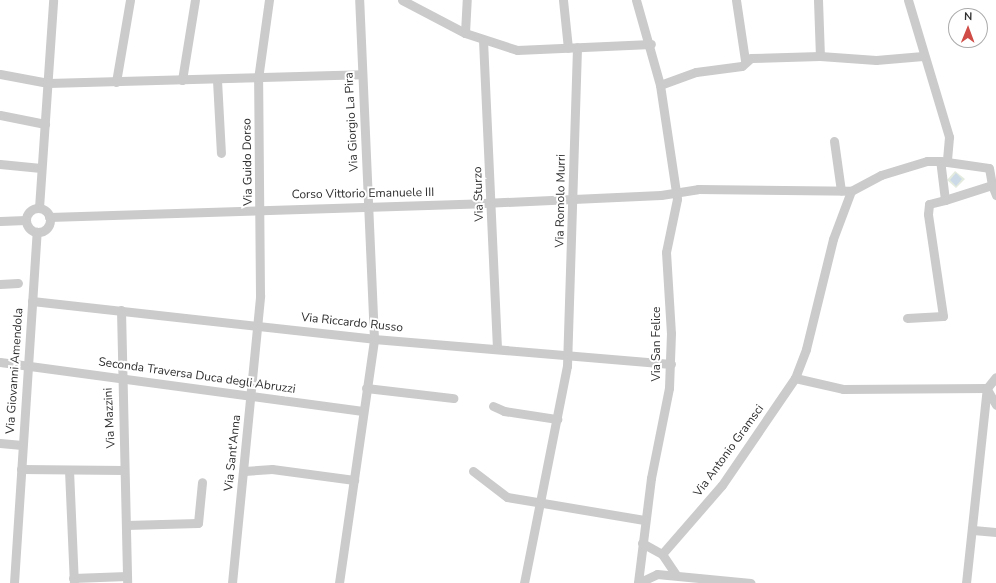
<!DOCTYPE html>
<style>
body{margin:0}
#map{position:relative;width:996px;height:583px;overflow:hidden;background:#fff;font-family:"Nunito Sans",sans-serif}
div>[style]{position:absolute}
.green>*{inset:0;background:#e3eade}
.water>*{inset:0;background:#ccd9e7}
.minor>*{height:9px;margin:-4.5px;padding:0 4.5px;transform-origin:4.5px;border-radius:4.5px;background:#cbcbcb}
.minor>.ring{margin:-4.5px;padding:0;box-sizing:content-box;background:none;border:9px solid #cbcbcb;border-radius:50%}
span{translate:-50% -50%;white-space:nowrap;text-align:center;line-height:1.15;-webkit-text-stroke:4px #fff;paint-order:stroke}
.street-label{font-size:12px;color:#2e2e2e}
.north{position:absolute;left:948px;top:8px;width:40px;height:40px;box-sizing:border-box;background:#fff;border:1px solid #ababab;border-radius:50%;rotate:1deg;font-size:11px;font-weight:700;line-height:16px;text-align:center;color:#2e2e2e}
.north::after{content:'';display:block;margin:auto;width:14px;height:18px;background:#cf4d46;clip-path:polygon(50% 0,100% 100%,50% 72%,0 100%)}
</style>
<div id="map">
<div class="green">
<div style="clip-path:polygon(955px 171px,965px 179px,956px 188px,947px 180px)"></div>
</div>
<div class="water">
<div style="clip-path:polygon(956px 173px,962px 179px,956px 186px,950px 180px)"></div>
</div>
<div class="minor">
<div style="left:402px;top:0;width:71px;rotate:27.6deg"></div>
<div style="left:465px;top:33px;width:55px;rotate:18.1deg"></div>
<div style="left:517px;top:50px;width:134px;rotate:-2.6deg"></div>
<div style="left:563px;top:0;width:48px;rotate:84.1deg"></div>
<div style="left:636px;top:0;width:88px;rotate:74.2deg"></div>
<div style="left:660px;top:85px;width:115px;rotate:81.5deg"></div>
<div style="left:677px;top:199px;width:54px;rotate:101.7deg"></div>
<div style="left:666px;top:252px;width:81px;rotate:86.5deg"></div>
<div style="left:671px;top:333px;width:55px;rotate:92.1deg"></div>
<div style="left:669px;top:388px;width:92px;rotate:101.3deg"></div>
<div style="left:651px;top:478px;width:106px;rotate:97.1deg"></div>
<div style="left:736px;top:0;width:61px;rotate:81.5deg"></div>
<div style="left:818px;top:0;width:56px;rotate:88deg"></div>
<div style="left:908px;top:0;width:143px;rotate:73.3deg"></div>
<div style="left:949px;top:137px;width:25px;rotate:95deg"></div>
<div style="left:465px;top:33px;width:33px;rotate:-87deg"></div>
<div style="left:483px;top:40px;width:307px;rotate:87.4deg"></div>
<div style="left:0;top:74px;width:49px;rotate:10.6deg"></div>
<div style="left:48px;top:83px;width:313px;rotate:-1.6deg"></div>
<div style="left:182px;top:80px;width:81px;rotate:-80.8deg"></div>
<div style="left:217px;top:80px;width:73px;rotate:86.9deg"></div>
<div style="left:116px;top:82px;width:83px;rotate:-80.3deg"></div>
<div style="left:660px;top:85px;width:38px;rotate:-20deg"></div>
<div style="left:696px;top:72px;width:46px;rotate:-7.4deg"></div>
<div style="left:742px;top:66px;width:12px;rotate:-42deg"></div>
<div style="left:751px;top:58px;width:69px;rotate:-1.7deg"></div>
<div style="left:820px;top:56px;width:56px;rotate:4.1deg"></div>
<div style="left:876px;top:60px;width:47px;rotate:-4.9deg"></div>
<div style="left:0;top:115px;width:46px;rotate:11.3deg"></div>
<div style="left:834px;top:141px;width:50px;rotate:82deg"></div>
<div style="left:0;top:164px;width:41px;rotate:5.6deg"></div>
<div style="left:992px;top:185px;width:11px;rotate:68deg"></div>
<div style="left:39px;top:208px;width:208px;rotate:-86.1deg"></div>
<div class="ring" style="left:26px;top:208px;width:15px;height:15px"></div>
<div style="left:49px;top:217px;width:434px;rotate:-1.8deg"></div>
<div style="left:483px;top:203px;width:178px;rotate:-2.6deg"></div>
<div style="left:661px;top:195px;width:37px;rotate:-9deg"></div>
<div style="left:698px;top:189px;width:153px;rotate:0.7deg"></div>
<div style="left:851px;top:191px;width:34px;rotate:-28deg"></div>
<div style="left:881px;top:175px;width:48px;rotate:-16.9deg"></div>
<div style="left:927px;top:161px;width:13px"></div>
<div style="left:940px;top:161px;width:49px;rotate:8.1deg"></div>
<div style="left:989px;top:168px;width:17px;rotate:80deg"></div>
<div style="left:992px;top:185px;width:49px;rotate:162.3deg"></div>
<div style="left:945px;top:200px;width:39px;rotate:-97deg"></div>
<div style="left:0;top:221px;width:26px;rotate:-2deg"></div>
<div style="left:0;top:284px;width:18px;rotate:-3deg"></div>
<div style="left:32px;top:301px;width:344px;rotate:6.3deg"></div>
<div style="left:374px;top:339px;width:298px;rotate:4.8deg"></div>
<div style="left:121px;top:310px;width:273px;rotate:88.7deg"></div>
<div style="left:907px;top:318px;width:36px;rotate:-3deg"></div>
<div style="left:943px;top:316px;width:103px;rotate:-98.4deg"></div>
<div style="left:928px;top:214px;width:10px;rotate:-84deg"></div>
<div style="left:929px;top:204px;width:16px;rotate:-14deg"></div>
<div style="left:0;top:362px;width:366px;rotate:7.7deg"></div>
<div style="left:795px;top:378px;width:49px;rotate:12.9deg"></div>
<div style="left:843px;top:389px;width:144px;rotate:-0.4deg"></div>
<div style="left:366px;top:388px;width:88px;rotate:6.6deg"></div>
<div style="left:987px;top:388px;width:14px;rotate:-51deg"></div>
<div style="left:988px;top:391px;width:16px;rotate:60deg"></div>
<div style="left:493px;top:406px;width:12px;rotate:24deg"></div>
<div style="left:504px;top:411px;width:54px;rotate:8.6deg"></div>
<div style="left:0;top:443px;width:22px;rotate:5deg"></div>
<div style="left:21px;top:469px;width:103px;rotate:0.6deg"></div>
<div style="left:69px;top:470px;width:113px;rotate:87.5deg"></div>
<div style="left:244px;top:471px;width:28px;rotate:-4deg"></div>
<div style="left:272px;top:469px;width:83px;rotate:7.6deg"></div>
<div style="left:473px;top:471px;width:43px;rotate:37.4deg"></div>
<div style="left:507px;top:497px;width:139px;rotate:9.5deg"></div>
<div style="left:126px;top:525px;width:72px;rotate:-1.6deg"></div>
<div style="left:198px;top:523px;width:41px;rotate:-84.4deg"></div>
<div style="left:973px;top:530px;width:23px;rotate:5deg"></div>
<div style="left:642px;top:543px;width:23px;rotate:29deg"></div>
<div style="left:662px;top:554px;width:25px;rotate:56deg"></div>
<div style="left:662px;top:554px;width:91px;rotate:-49deg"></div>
<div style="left:722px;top:485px;width:130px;rotate:-55.7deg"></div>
<div style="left:795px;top:378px;width:31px;rotate:-69deg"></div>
<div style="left:806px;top:349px;width:113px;rotate:-76.2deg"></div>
<div style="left:833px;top:239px;width:51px;rotate:-69.4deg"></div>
<div style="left:73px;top:578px;width:54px;rotate:-2.1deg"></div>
<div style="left:14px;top:583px;width:352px;rotate:-86.3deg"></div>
<div style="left:232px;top:583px;width:289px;rotate:-84.4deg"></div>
<div style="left:260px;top:295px;width:216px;rotate:-90.5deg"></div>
<div style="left:258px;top:79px;width:80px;rotate:-82.1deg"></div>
<div style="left:339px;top:583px;width:246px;rotate:-81.8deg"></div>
<div style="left:374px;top:339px;width:339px;rotate:-92.5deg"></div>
<div style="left:524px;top:583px;width:221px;rotate:-78.8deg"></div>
<div style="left:567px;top:366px;width:319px;rotate:-88.2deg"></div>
<div style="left:638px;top:583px;width:21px;rotate:-25deg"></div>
<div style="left:657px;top:574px;width:94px;rotate:5.5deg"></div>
<div style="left:966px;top:583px;width:196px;rotate:-83.9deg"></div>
</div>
<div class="street-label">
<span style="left:352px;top:122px;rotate:-93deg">Via Giorgio La Pira</span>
<span style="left:248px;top:162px;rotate:-91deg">Via Guido Dorso</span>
<span style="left:363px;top:194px;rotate:-1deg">Corso Vittorio Emanuele III</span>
<span style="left:479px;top:194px;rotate:-92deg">Via Sturzo</span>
<span style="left:561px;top:201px;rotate:-89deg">Via Romolo Murri</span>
<span style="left:352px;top:323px;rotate:6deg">Via Riccardo Russo</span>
<span style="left:657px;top:344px;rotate:-90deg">Via San Felice</span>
<span style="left:15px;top:371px;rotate:-86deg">Via Giovanni Amendola</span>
<span style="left:197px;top:376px;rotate:8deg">Seconda Traversa Duca degli Abruzzi</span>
<span style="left:110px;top:418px;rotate:-93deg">Via Mazzini</span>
<span style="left:729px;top:451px;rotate:-54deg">Via Antonio Gramsci</span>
<span style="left:233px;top:453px;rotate:-84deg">Via Sant'Anna</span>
</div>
<div class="north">N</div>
</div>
